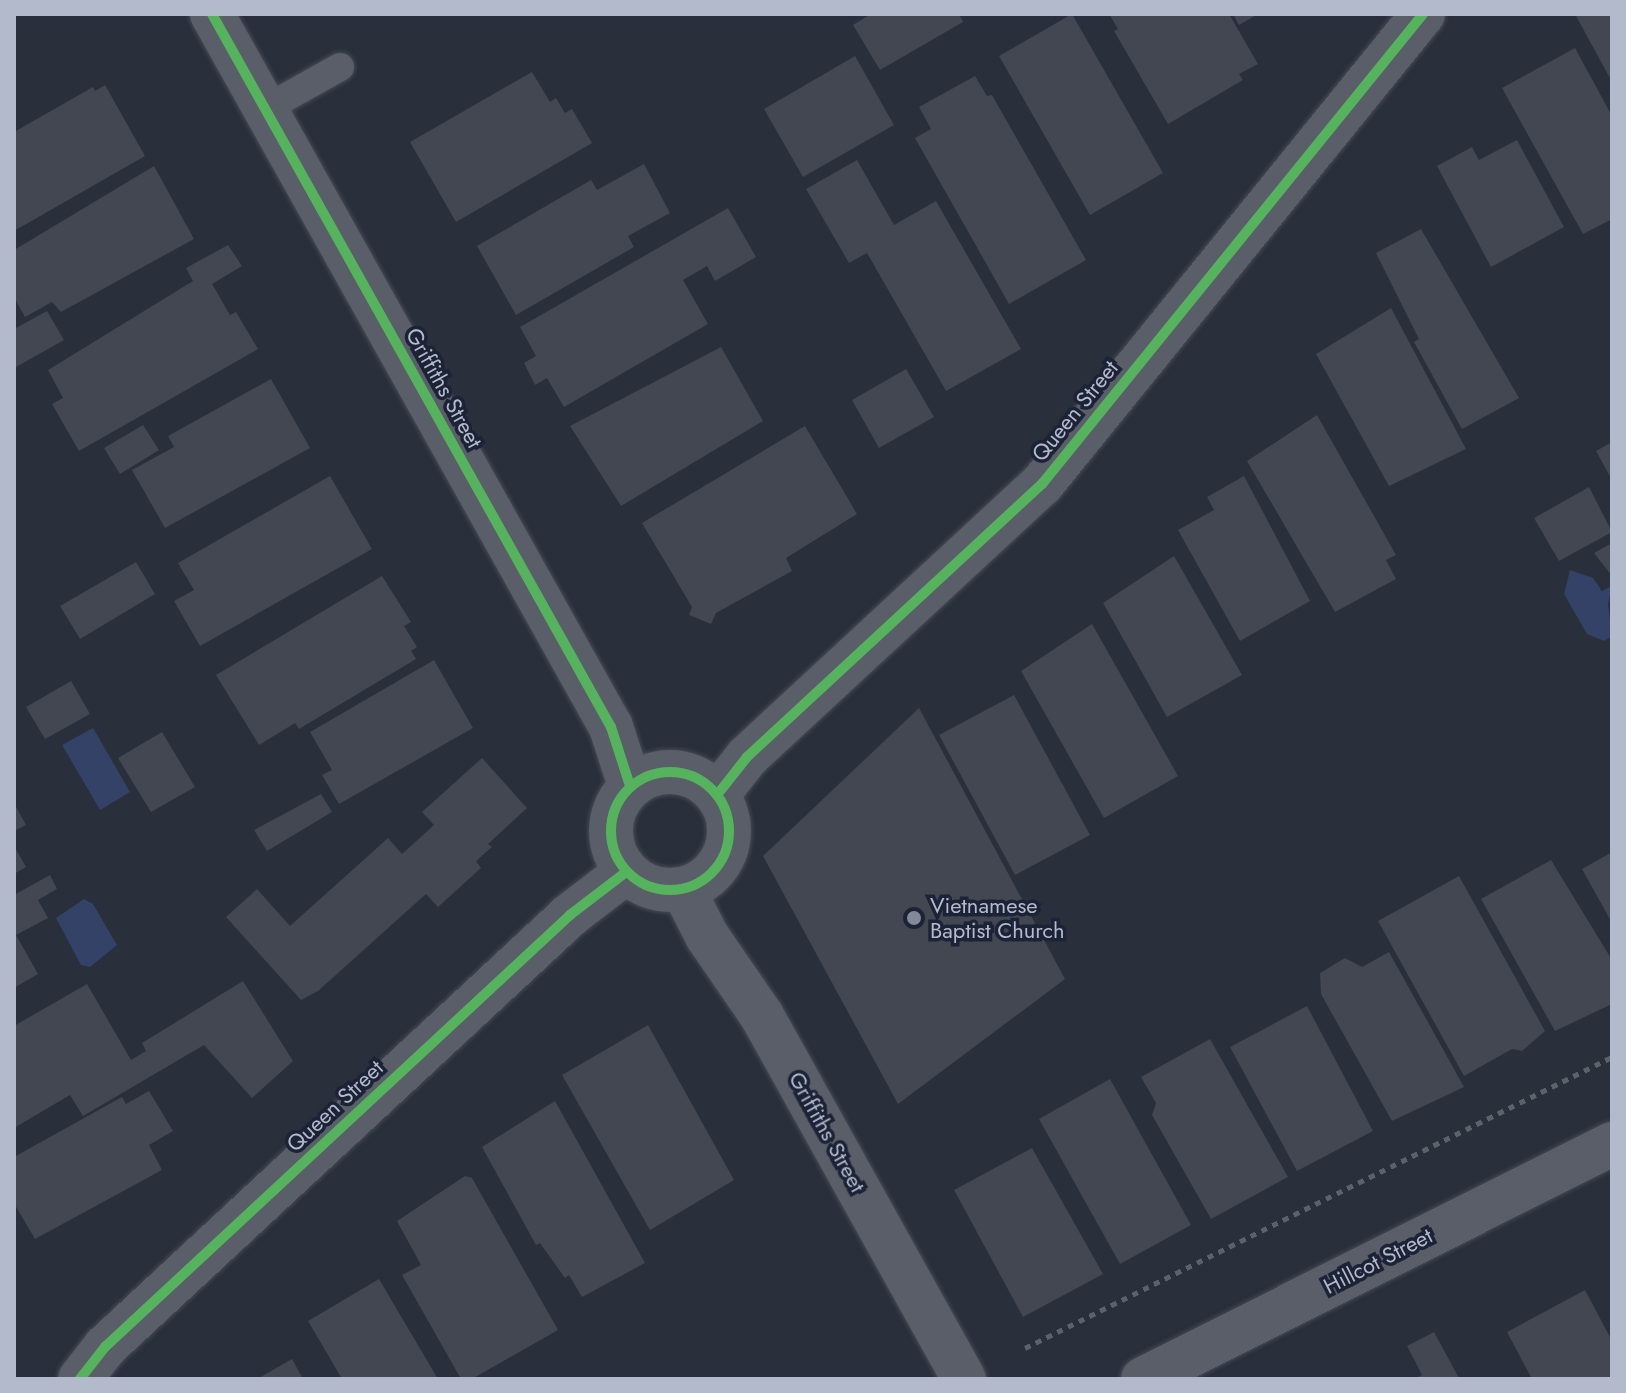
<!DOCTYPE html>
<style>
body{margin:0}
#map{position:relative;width:1626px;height:1393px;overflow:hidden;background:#292f3b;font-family:Jost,sans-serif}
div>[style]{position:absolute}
.water>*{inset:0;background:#334266}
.building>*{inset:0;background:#424752}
.path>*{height:5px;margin-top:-2.5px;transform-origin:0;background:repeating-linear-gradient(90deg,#5d626a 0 6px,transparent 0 12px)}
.roads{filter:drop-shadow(0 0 2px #464a54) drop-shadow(0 0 2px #464a54)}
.service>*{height:28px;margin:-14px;padding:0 14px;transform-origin:14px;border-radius:14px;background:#5a5e68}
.minor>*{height:44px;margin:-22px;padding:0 22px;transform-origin:22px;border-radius:22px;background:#5a5e68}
.tertiary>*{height:44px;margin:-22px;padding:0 22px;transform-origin:22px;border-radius:22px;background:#5a5e68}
.tertiary>.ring{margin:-22px;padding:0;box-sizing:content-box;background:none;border:44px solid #5a5e68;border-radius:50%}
.cycleway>*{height:10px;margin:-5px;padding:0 5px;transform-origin:5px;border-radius:5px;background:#56b35d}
.cycleway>.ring{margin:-5px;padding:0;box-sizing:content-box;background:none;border:10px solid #56b35d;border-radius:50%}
.dots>*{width:22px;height:22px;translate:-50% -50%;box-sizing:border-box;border:4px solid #1c2337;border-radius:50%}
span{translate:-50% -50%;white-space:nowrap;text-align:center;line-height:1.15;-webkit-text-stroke:7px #1c2337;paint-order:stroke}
.street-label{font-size:22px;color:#b3bacc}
.poi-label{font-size:22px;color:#b3bacc}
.left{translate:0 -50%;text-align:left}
.frame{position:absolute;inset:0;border:16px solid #b3bacc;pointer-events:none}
</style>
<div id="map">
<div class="water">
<div style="clip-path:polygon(1570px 570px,1593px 578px,1602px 591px,1612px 586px,1608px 604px,1612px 636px,1604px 641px,1587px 634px,1564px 594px)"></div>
<div style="clip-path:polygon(93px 728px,130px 792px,100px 810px,62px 745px)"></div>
<div style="clip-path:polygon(84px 899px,93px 904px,117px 945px,90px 967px,81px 965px,56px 918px)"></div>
</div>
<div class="building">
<div style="clip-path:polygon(871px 14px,959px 14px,963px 22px,880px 70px,853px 25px)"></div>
<div style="clip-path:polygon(1072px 14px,1163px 173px,1090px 215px,999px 56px)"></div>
<div style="clip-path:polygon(1109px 14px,1229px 14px,1258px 64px,1239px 74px,1243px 80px,1168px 124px,1114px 31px,1118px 29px)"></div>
<div style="clip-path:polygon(1233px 14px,1258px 14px,1239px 25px)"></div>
<div style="clip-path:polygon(1575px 14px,1612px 14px,1612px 82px)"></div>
<div style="clip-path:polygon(1575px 48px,1612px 116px,1612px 219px,1583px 234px,1502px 88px)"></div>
<div style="clip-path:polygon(855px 56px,894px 125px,803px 177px,764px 109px)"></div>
<div style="clip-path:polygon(532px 72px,550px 102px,556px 98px,565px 113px,572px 109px,592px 143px,456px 222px,410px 142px)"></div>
<div style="clip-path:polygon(975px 76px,987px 96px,992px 95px,1086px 260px,1009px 304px,915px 138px,931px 129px,919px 107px)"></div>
<div style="clip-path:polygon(105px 85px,145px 156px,14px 231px,14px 132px,93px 87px,95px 91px)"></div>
<div style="clip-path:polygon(1517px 140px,1564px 227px,1491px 267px,1437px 166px,1472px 147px,1479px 160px)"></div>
<div style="clip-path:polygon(857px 160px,894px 225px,936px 201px,1021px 349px,946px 391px,867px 253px,849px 263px,806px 189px)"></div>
<div style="clip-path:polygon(644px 164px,670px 213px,628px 236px,634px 247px,516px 315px,477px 246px,591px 180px,597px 190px)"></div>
<div style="clip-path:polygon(154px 166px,194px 239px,61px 312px,52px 302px,25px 317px,14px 297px,14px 250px)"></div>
<div style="clip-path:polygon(728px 208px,756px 257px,715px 281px,707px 266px,683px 280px,708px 324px,564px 407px,547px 378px,535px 385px,524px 363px,536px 356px,520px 327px)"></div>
<div style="clip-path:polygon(1421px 229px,1519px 398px,1462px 429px,1414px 342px,1419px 339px,1376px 253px)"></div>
<div style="clip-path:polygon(228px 245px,242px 266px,212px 284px,230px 315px,236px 312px,258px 349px,79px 451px,52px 404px,63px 398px,48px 370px,193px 281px,186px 268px)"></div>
<div style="clip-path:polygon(1391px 308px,1466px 449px,1389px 486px,1316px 354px)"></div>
<div style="clip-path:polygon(47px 311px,64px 340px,16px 367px,14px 329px)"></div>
<div style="clip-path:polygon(721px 347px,763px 421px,621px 506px,570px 426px)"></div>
<div style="clip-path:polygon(906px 369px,934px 417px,879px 448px,852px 400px)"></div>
<div style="clip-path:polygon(271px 379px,310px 448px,165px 528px,132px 470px,174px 447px,168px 436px)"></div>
<div style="clip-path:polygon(1317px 415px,1396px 555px,1386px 560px,1396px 579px,1335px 612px,1247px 461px)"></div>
<div style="clip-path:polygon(143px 425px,159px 450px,120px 474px,104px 448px)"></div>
<div style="clip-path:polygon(805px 426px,857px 514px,786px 558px,792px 571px,716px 613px,711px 624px,689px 615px,692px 607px,642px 523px)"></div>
<div style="clip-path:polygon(1612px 442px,1612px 480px,1596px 451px)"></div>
<div style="clip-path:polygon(330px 476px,372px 549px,200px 646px,174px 601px,194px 590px,178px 563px)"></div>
<div style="clip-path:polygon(1244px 476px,1310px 601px,1240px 641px,1178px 530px,1214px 510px,1207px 497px)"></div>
<div style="clip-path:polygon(1589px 487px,1612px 532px,1559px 561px,1534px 518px)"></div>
<div style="clip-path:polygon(1612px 543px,1612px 576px,1594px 553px)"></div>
<div style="clip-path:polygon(1174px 556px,1242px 675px,1167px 717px,1103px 603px)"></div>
<div style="clip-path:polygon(136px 562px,155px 594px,80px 639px,60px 606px)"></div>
<div style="clip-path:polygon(382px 576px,411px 622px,404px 626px,417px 647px,411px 651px,416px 659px,299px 729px,295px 723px,259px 745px,216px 675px)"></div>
<div style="clip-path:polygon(1092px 624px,1178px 776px,1104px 818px,1021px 671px)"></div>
<div style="clip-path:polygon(434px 660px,473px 728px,339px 804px,322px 775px,332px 770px,310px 732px)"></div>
<div style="clip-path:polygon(71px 681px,90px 714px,45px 739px,26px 707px)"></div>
<div style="clip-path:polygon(1014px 695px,1090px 835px,1015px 875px,939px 735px)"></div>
<div style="clip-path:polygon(919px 708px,1065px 979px,898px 1104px,763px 856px)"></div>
<div style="clip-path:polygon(162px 732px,195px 787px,151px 812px,118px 758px)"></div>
<div style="clip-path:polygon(482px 758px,527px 808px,488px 844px,492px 847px,476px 861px,481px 868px,438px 907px,426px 894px,318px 991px,301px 1000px,226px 917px,257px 889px,290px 926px,388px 838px,402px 854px,434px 825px,422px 812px)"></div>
<div style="clip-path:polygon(321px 794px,332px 812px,267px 851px,254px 830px)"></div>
<div style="clip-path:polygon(14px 803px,26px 825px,14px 831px)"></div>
<div style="clip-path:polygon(14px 846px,26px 867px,14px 874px)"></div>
<div style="clip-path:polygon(1612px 852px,1612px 923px,1582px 869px)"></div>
<div style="clip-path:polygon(1551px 860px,1612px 960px,1612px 1004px,1555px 1031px,1481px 899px)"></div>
<div style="clip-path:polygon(50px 875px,57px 889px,38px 900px,48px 918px,16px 935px,38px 974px,14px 988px,14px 895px)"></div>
<div style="clip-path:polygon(1459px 876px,1545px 1031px,1522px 1051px,1512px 1049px,1464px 1076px,1378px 921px)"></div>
<div style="clip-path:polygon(1389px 952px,1464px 1087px,1392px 1121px,1321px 994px,1320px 973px,1345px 958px,1362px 967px)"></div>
<div style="clip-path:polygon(243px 981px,293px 1061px,252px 1098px,204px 1045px,83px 1116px,70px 1095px,14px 1128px,14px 1026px,87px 984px,131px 1060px,146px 1051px,142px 1043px)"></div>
<div style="clip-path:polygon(1307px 1006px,1373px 1131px,1297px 1171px,1230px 1047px)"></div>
<div style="clip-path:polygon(648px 1025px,734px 1180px,650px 1230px,562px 1075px)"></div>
<div style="clip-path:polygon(1210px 1039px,1288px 1177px,1211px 1219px,1152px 1115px,1156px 1103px,1141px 1077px)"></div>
<div style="clip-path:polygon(1110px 1079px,1191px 1225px,1120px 1264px,1039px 1119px)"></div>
<div style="clip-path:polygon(149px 1091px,173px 1131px,149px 1145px,162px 1170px,35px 1239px,15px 1205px,14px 1157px,122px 1097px,126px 1104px)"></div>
<div style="clip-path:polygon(555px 1101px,645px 1263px,582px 1297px,569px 1275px,565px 1278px,540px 1243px,536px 1245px,482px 1147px)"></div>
<div style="clip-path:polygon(1032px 1148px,1103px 1274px,1023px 1317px,954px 1190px)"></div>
<div style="clip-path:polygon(465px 1176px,472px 1178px,558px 1330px,472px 1379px,461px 1379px,402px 1275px,421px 1265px,397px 1221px)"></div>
<div style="clip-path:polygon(379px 1279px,438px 1379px,342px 1379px,308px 1321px)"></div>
<div style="clip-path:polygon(1585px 1290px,1612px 1341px,1612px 1379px,1532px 1379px,1507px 1332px)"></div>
<div style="clip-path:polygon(1434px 1332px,1459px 1378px,1466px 1379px,1415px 1379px,1422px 1375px,1407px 1346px)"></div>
<div style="clip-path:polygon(292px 1359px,303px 1379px,257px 1379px)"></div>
</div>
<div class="path">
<div style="left:1025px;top:1348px;width:655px;rotate:-26.37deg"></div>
</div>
<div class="roads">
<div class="service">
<div style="left:265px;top:109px;width:86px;rotate:-29.2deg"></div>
</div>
<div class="minor">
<div style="left:212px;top:14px;width:817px;rotate:60.77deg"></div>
<div style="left:611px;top:727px;width:62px;rotate:72.1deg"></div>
<div style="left:683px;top:889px;width:53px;rotate:62.9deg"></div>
<div style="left:707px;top:936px;width:97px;rotate:55.5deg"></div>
<div style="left:762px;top:1016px;width:415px;rotate:60.9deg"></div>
<div style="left:1143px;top:1379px;width:525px;rotate:-26.61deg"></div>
</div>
<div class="tertiary">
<div class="ring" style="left:611px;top:772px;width:74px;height:74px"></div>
<div style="left:717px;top:795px;width:48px;rotate:-51.7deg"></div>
<div style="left:747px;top:757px;width:402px;rotate:-42.8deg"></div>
<div style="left:1042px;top:484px;width:605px;rotate:-50.97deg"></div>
<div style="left:80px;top:1379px;width:41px;rotate:-52deg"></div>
<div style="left:105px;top:1347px;width:635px;rotate:-42.89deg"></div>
<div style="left:570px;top:915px;width:71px;rotate:-37.5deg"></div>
</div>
</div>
<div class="cycleway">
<div style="left:212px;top:14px;width:817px;rotate:60.77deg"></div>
<div style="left:611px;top:727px;width:62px;rotate:72.1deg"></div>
<div class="ring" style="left:611px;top:772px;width:108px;height:108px"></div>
<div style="left:717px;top:795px;width:48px;rotate:-51.7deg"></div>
<div style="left:747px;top:757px;width:402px;rotate:-42.8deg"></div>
<div style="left:1042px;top:484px;width:605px;rotate:-50.97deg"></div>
<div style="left:80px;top:1379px;width:41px;rotate:-52deg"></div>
<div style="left:105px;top:1347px;width:635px;rotate:-42.89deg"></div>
<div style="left:570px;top:915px;width:71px;rotate:-37.5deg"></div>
</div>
<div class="dots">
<div style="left:914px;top:918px;background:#838999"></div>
</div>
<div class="street-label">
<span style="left:444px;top:388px;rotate:61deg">Griffiths Street</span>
<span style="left:1075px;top:411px;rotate:-51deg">Queen Street</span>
<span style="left:335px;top:1106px;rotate:-43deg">Queen Street</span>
<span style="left:827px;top:1132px;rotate:61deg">Griffiths Street</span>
<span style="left:1378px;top:1261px;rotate:-27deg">Hillcot Street</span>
</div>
<div class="poi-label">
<span class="left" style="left:930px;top:918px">Vietnamese<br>Baptist Church</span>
</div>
<div class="frame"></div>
</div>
